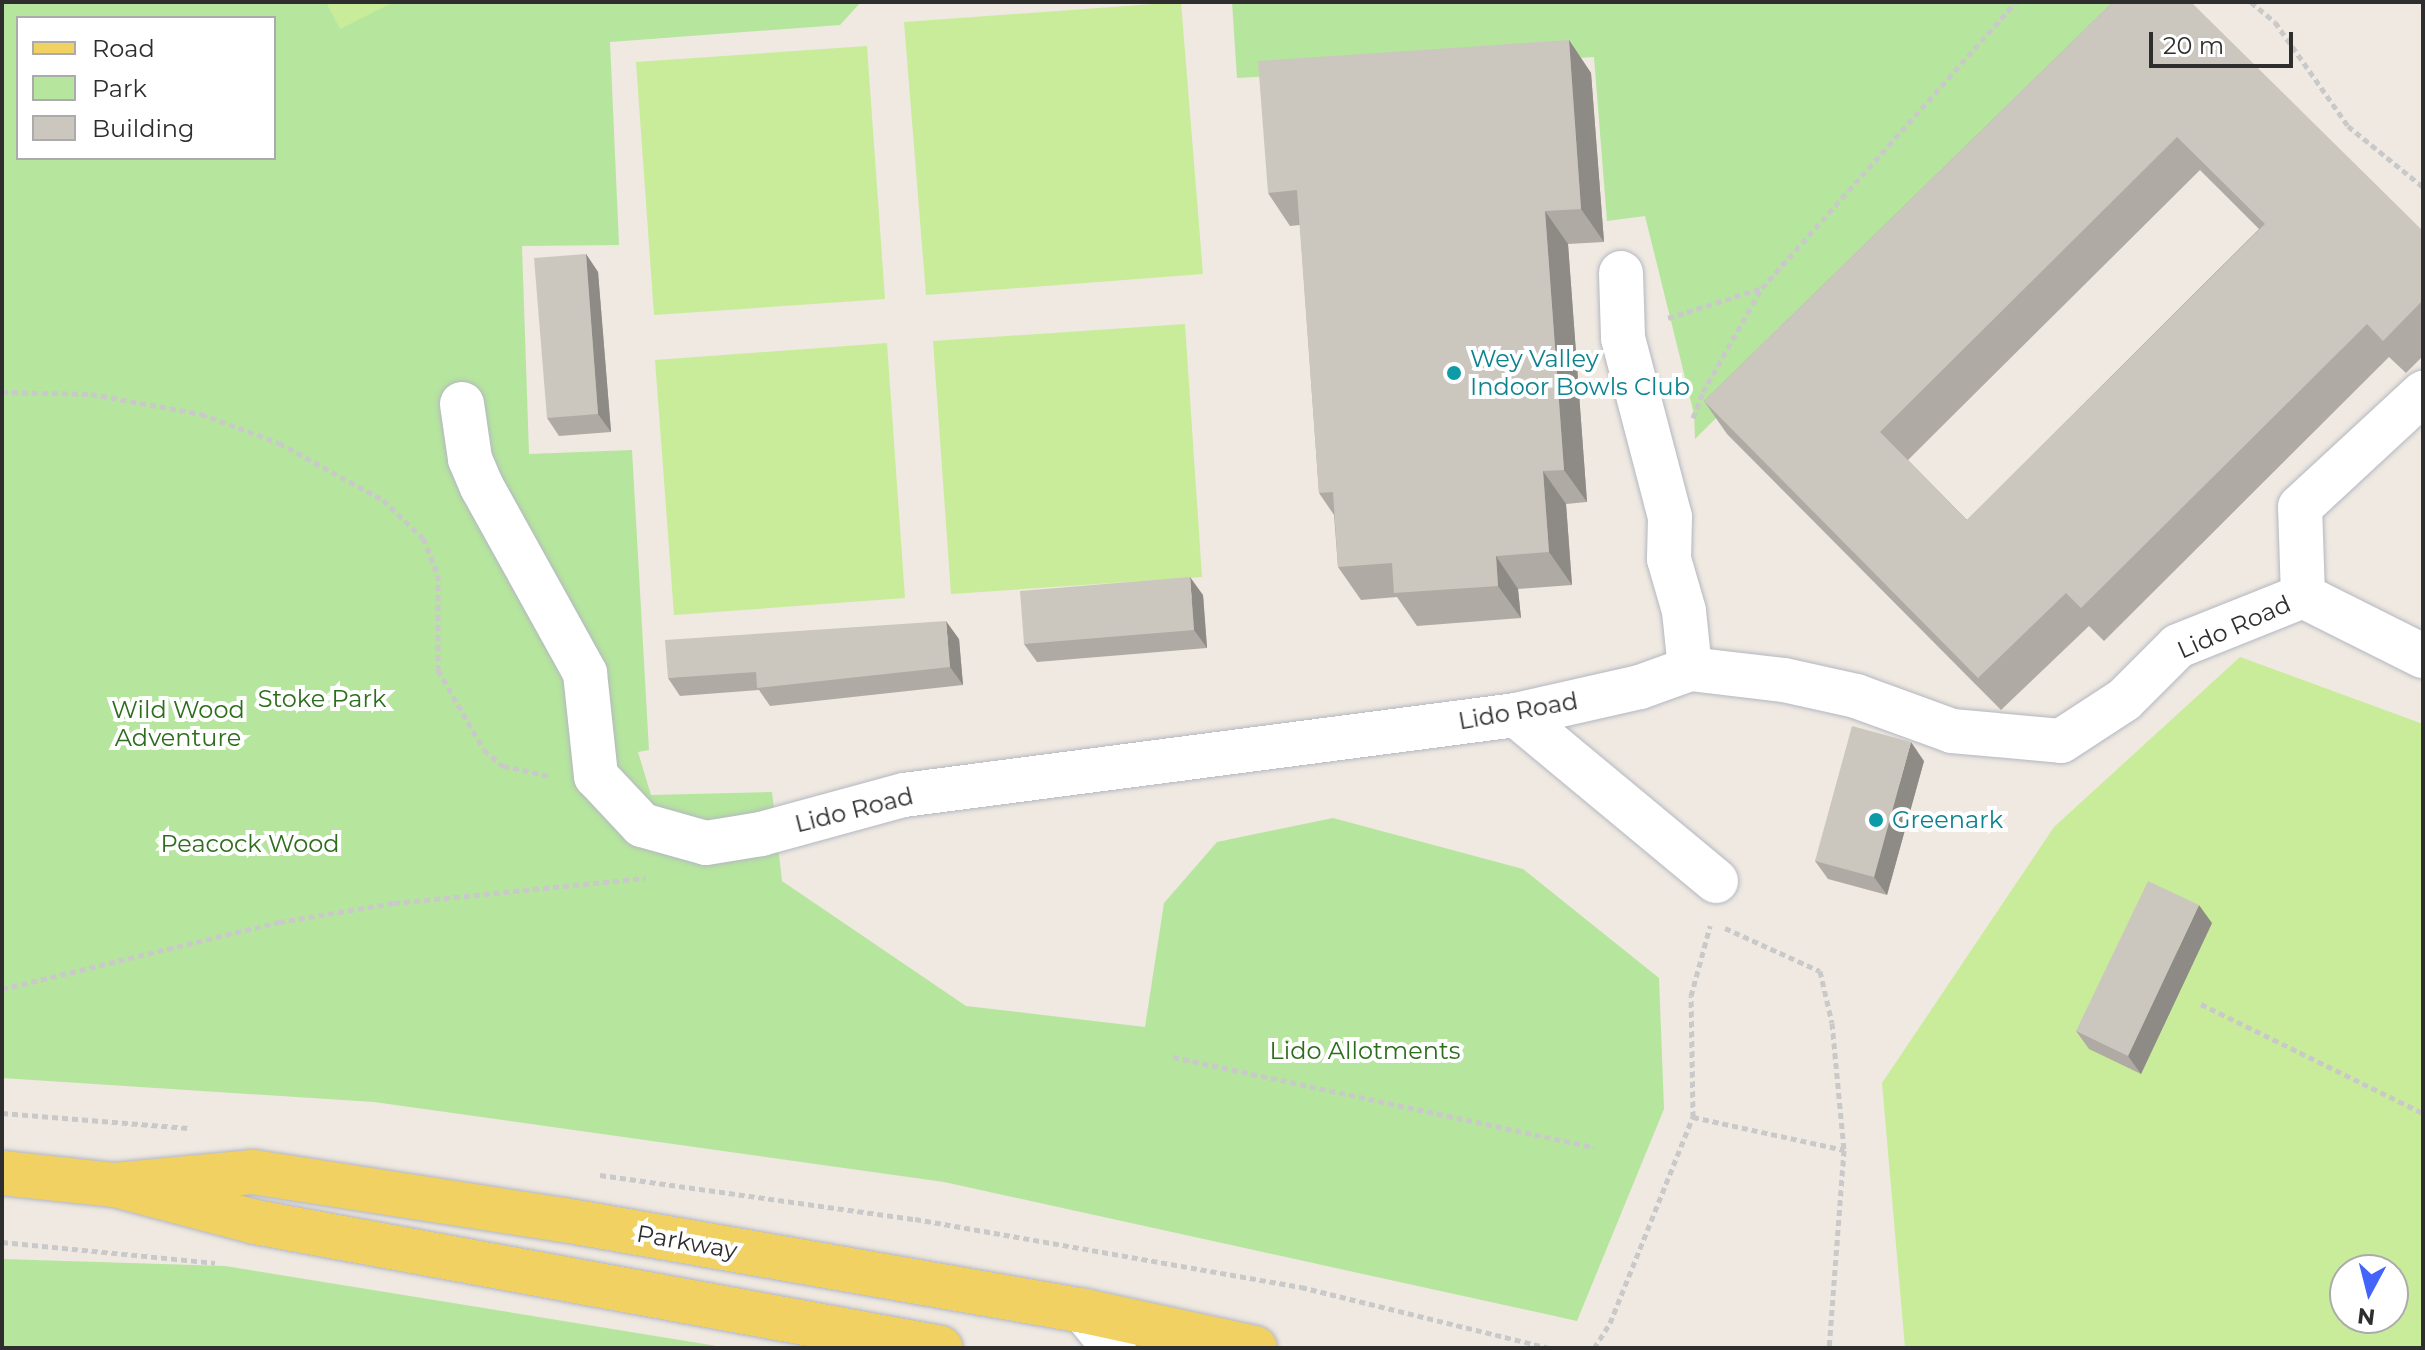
<!DOCTYPE html>
<style>
body{margin:0}
#map{position:relative;width:2425px;height:1350px;overflow:hidden;background:#efe9e1;font-family:Montserrat,sans-serif}
div>[style]{position:absolute}
.green>*{inset:0;background:#b6e59e}
.pitch>*{inset:0;background:#c9ec9a}
.path>*{height:5px;margin-top:-2.5px;transform-origin:0;background:repeating-linear-gradient(90deg,#c9c9c9 0 6px,transparent 0 10px)}
.roads{filter:drop-shadow(0 0 2px #b4b7c1) drop-shadow(0 0 2px #b4b7c1)}
.minor>*{height:44px;margin:-22px;padding:0 22px;transform-origin:22px;border-radius:22px;background:#fff}
.major>*{height:44px;margin:-22px;padding:0 22px;transform-origin:22px;border-radius:22px;background:#f2d163}
.wall>*{inset:0;background:#afaba4}
.shaded-wall>*{inset:0;background:#8e8b86}
.building>*{inset:0;background:#cbc7bf}
.dots>*{width:22px;height:22px;translate:-50% -50%;box-sizing:border-box;border:4px solid #fff;border-radius:50%}
span{translate:-50% -50%;white-space:nowrap;text-align:center;line-height:1.15;-webkit-text-stroke:8px #fff;paint-order:stroke}
.culture-label{font-size:24px;color:#0d838f}
.left{translate:0 -50%;text-align:left}
.street-label{font-size:24px;color:#2e2e2e}
.park-label{font-size:24px;color:#2c6e1b}
.frame{position:absolute;inset:0;border:4px solid #2e2e2e;pointer-events:none}
.legend{position:absolute;left:16px;top:16px;width:260px;height:144px;box-sizing:border-box;background:#fff;border:2px solid #ababab;margin:0;padding:10px 14px;list-style:none;font-size:24px;color:#2e2e2e}
.legend li{display:flex;align-items:center;gap:16px;height:40px}
.legend b{width:40px;border:2px solid #ababab}
.north{position:absolute;left:2329px;top:1254px;width:80px;height:80px;box-sizing:border-box;background:#fff;border:2px solid #ababab;border-radius:50%;rotate:187deg;font-size:22px;font-weight:700;line-height:32px;text-align:center;color:#2e2e2e}
.north::after{content:'';display:block;margin:auto;width:28px;height:36px;background:#4264fb;clip-path:polygon(50% 0,100% 100%,50% 72%,0 100%)}
.scale{position:absolute;left:2149px;top:32px;width:144px;height:36px;box-sizing:border-box;border:4px solid #2e2e2e;border-top:0;padding-left:10px;font-size:24px;line-height:28px;white-space:nowrap;color:#2e2e2e;-webkit-text-stroke:6px #fff;paint-order:stroke}
</style>
<div id="map">
<div class="green">
<div style="clip-path:polygon(evenodd,2px 2px,861px 2px,840px 25px,610px 42px,619px 245px,522px 246px,529px 454px,632px 450px,649px 750px,638px 752px,651px 795px,772px 792px,782px 881px,966px 1006px,1145px 1027px,1164px 903px,1217px 842px,1333px 818px,1523px 869px,1659px 978px,1664px 1109px,1577px 1321px,944px 1182px,374px 1102px,2px 1078px,2px 2px,18px 18px,274px 18px,274px 158px,18px 158px,18px 18px)"></div>
<div style="clip-path:polygon(1232px 2px,2136px 2px,1695px 439px,1694px 414px,1645px 216px,1607px 221px,1594px 57px,1237px 78px)"></div>
<div style="clip-path:polygon(2px 1259px,225px 1266px,729px 1348px,2px 1348px)"></div>
</div>
<div class="pitch">
<div style="clip-path:polygon(326px 2px,394px 2px,340px 29px)"></div>
<div style="clip-path:polygon(1181px 2px,1203px 274px,926px 295px,904px 22px)"></div>
<div style="clip-path:polygon(867px 46px,885px 299px,654px 315px,636px 62px)"></div>
<div style="clip-path:polygon(1185px 324px,1202px 577px,951px 594px,933px 341px)"></div>
<div style="clip-path:polygon(887px 343px,905px 598px,674px 615px,655px 360px)"></div>
<div style="clip-path:polygon(evenodd,2240px 657px,2423px 724px,2423px 1348px,1905px 1348px,1882px 1083px,2054px 827px,2240px 657px,2345px 1270px,2393px 1270px,2393px 1318px,2345px 1318px,2345px 1270px)"></div>
</div>
<div class="path">
<div style="left:2251px;top:2px;width:31px;rotate:40deg"></div>
<div style="left:2275px;top:22px;width:127px;rotate:54.9deg"></div>
<div style="left:2348px;top:126px;width:97px;rotate:39.1deg"></div>
<div style="left:1668px;top:318px;width:99px;rotate:-17.7deg"></div>
<div style="left:1762px;top:288px;width:383px;rotate:-48.4deg"></div>
<div style="left:2px;top:392px;width:89px;rotate:1.3deg"></div>
<div style="left:91px;top:394px;width:112px;rotate:10.3deg"></div>
<div style="left:201px;top:414px;width:83px;rotate:20.4deg"></div>
<div style="left:279px;top:443px;width:119px;rotate:28.7deg"></div>
<div style="left:383px;top:500px;width:55px;rotate:43.5deg"></div>
<div style="left:423px;top:538px;width:40px;rotate:68deg"></div>
<div style="left:438px;top:575px;width:95px;rotate:90deg"></div>
<div style="left:438px;top:670px;width:92px;rotate:60.1deg"></div>
<div style="left:484px;top:750px;width:25px;rotate:40deg"></div>
<div style="left:503px;top:766px;width:49px;rotate:11.8deg"></div>
<div style="left:1693px;top:418px;width:28px;rotate:-69deg"></div>
<div style="left:1703px;top:392px;width:118px;rotate:-60.6deg"></div>
<div style="left:1725px;top:928px;width:104px;rotate:24.4deg"></div>
<div style="left:1820px;top:971px;width:53px;rotate:77deg"></div>
<div style="left:1832px;top:1023px;width:128px;rotate:84.6deg"></div>
<div style="left:1844px;top:1150px;width:199px;rotate:94.3deg"></div>
<div style="left:2px;top:989px;width:285px;rotate:-13.6deg"></div>
<div style="left:279px;top:922px;width:117px;rotate:-9.4deg"></div>
<div style="left:394px;top:903px;width:253px;rotate:-5.7deg"></div>
<div style="left:2201px;top:1004px;width:247px;rotate:26.2deg"></div>
<div style="left:1173px;top:1057px;width:431px;rotate:12.1deg"></div>
<div style="left:2px;top:1113px;width:187px;rotate:4.6deg"></div>
<div style="left:1693px;top:1117px;width:155px;rotate:12.3deg"></div>
<div style="left:600px;top:1175px;width:318px;rotate:8deg"></div>
<div style="left:915px;top:1219px;width:392px;rotate:10deg"></div>
<div style="left:1301px;top:1287px;width:255px;rotate:13.8deg"></div>
<div style="left:2px;top:1242px;width:214px;rotate:5.6deg"></div>
<div style="left:1594px;top:1348px;width:30px;rotate:-57deg"></div>
<div style="left:1610px;top:1323px;width:222px;rotate:-68.1deg"></div>
<div style="left:1693px;top:1117px;width:121px;rotate:-90.9deg"></div>
<div style="left:1691px;top:996px;width:73px;rotate:-74.8deg"></div>
</div>
<div class="roads">
<div class="minor">
<div style="left:1621px;top:273px;width:65px;rotate:88.2deg"></div>
<div style="left:1623px;top:338px;width:185px;rotate:75.3deg"></div>
<div style="left:1670px;top:517px;width:42px;rotate:91.4deg"></div>
<div style="left:1669px;top:559px;width:54px;rotate:73.9deg"></div>
<div style="left:1684px;top:611px;width:58px;rotate:84.1deg"></div>
<div style="left:462px;top:404px;width:56px;rotate:81.7deg"></div>
<div style="left:470px;top:459px;width:30px;rotate:67deg"></div>
<div style="left:482px;top:487px;width:213px;rotate:61deg"></div>
<div style="left:585px;top:673px;width:104px;rotate:83.9deg"></div>
<div style="left:596px;top:776px;width:67px;rotate:46.8deg"></div>
<div style="left:642px;top:825px;width:66px;rotate:15.7deg"></div>
<div style="left:706px;top:843px;width:56px;rotate:-9.3deg"></div>
<div style="left:761px;top:834px;width:148px;rotate:-15.3deg"></div>
<div style="left:904px;top:795px;width:617px;rotate:-7.45deg"></div>
<div style="left:1516px;top:715px;width:127px;rotate:-12.7deg"></div>
<div style="left:1640px;top:687px;width:53px;rotate:-19.8deg"></div>
<div style="left:1690px;top:669px;width:95px;rotate:6.7deg"></div>
<div style="left:1784px;top:680px;width:74px;rotate:12.5deg"></div>
<div style="left:1856px;top:696px;width:102px;rotate:20deg"></div>
<div style="left:1952px;top:731px;width:109px;rotate:5.2deg"></div>
<div style="left:2061px;top:741px;width:75px;rotate:-33.1deg"></div>
<div style="left:2124px;top:700px;width:76px;rotate:-45deg"></div>
<div style="left:2178px;top:646px;width:135px;rotate:-21.8deg"></div>
<div style="left:2303px;top:596px;width:134px;rotate:26.6deg"></div>
<div style="left:2303px;top:596px;width:89px;rotate:-91.9deg"></div>
<div style="left:2300px;top:507px;width:168px;rotate:-42.8deg"></div>
<div style="left:1516px;top:715px;width:260px;rotate:39.7deg"></div>
<div style="left:1084px;top:1311px;width:48px;rotate:51deg"></div>
</div>
<div class="major">
<div style="left:2px;top:1173px;width:114px;rotate:6.1deg"></div>
<div style="left:115px;top:1185px;width:145px;rotate:14.8deg"></div>
<div style="left:255px;top:1222px;width:697px;rotate:10.41deg"></div>
<div style="left:115px;top:1185px;width:139px;rotate:-5.4deg"></div>
<div style="left:253px;top:1172px;width:315px;rotate:8.8deg"></div>
<div style="left:564px;top:1220px;width:528px;rotate:9.93deg"></div>
<div style="left:1084px;top:1311px;width:175px;rotate:12.2deg"></div>
</div>
</div>
<div class="wall">
<div style="clip-path:polygon(evenodd,2113px 2px,2423px 231px,2423px 356px,2406px 373px,2389px 357px,2104px 641px,2089px 626px,2001px 710px,1727px 434px,1704px 401px,2113px 2px,2200px 170px,2259px 229px,1967px 520px,1908px 460px,2200px 170px)"></div>
<div style="clip-path:polygon(1569px 40px,1591px 73px,1604px 242px,1568px 244px,1587px 502px,1566px 504px,1572px 585px,1518px 589px,1521px 618px,1417px 626px,1397px 597px,1361px 600px,1338px 567px,1334px 515px,1319px 493px,1300px 225px,1290px 226px,1268px 193px)"></div>
<div style="clip-path:polygon(586px 254px,598px 272px,611px 432px,559px 436px,547px 418px)"></div>
<div style="clip-path:polygon(1203px 595px,1207px 648px,1037px 662px,1024px 644px)"></div>
<div style="clip-path:polygon(959px 639px,963px 685px,770px 706px,759px 690px,680px 696px,668px 678px)"></div>
<div style="clip-path:polygon(1924px 761px,1887px 895px,1828px 879px,1815px 861px)"></div>
<div style="clip-path:polygon(2212px 923px,2141px 1074px,2089px 1049px,2076px 1031px)"></div>
</div>
<div class="shaded-wall">
<div style="clip-path:polygon(1569px 40px,1591px 73px,1604px 242px,1581px 209px)"></div>
<div style="clip-path:polygon(1545px 211px,1568px 244px,1587px 502px,1564px 470px)"></div>
<div style="clip-path:polygon(586px 254px,598px 272px,611px 432px,598px 414px)"></div>
<div style="clip-path:polygon(1543px 471px,1566px 504px,1572px 585px,1549px 552px)"></div>
<div style="clip-path:polygon(1496px 556px,1518px 589px,1521px 618px,1498px 586px)"></div>
<div style="clip-path:polygon(1190px 577px,1203px 595px,1207px 648px,1194px 630px)"></div>
<div style="clip-path:polygon(946px 621px,959px 639px,963px 685px,950px 667px)"></div>
<div style="clip-path:polygon(1911px 742px,1924px 761px,1887px 895px,1874px 877px)"></div>
<div style="clip-path:polygon(2199px 905px,2212px 923px,2141px 1074px,2128px 1056px)"></div>
</div>
<div class="building">
<div style="clip-path:polygon(evenodd,2113px 2px,2191px 2px,2423px 231px,2423px 300px,2383px 341px,2367px 324px,2081px 608px,2066px 593px,1978px 678px,1704px 401px,2113px 2px,2177px 137px,2265px 224px,1967px 520px,1880px 432px,2177px 137px)"></div>
<div style="clip-path:polygon(1569px 40px,1581px 209px,1545px 211px,1564px 470px,1543px 471px,1549px 552px,1496px 556px,1498px 586px,1394px 593px,1392px 563px,1338px 567px,1333px 492px,1319px 493px,1297px 190px,1268px 193px,1258px 61px)"></div>
<div style="clip-path:polygon(586px 254px,598px 414px,547px 418px,534px 258px)"></div>
<div style="clip-path:polygon(1190px 577px,1194px 630px,1024px 644px,1020px 591px)"></div>
<div style="clip-path:polygon(946px 621px,950px 667px,757px 688px,756px 672px,668px 678px,665px 640px)"></div>
<div style="clip-path:polygon(1852px 726px,1911px 742px,1874px 877px,1815px 861px)"></div>
<div style="clip-path:polygon(2148px 881px,2199px 905px,2128px 1056px,2076px 1031px)"></div>
</div>
<div class="dots">
<div style="left:1454px;top:373px;background:#0f9aa8"></div>
<div style="left:1876px;top:820px;background:#0f9aa8"></div>
</div>
<div class="culture-label">
<span class="left" style="left:1470px;top:373px">Wey Valley<br>Indoor Bowls Club</span>
<span class="left" style="left:1892px;top:820px">Greenark</span>
</div>
<div class="street-label">
<span style="left:2234px;top:627px;rotate:-24deg">Lido Road</span>
<span style="left:1518px;top:711px;rotate:-10deg">Lido Road</span>
<span style="left:854px;top:810px;rotate:-14deg">Lido Road</span>
<span style="left:687px;top:1242px;rotate:10deg">Parkway</span>
</div>
<div class="park-label">
<span style="left:322px;top:699px">Stoke Park</span>
<span style="left:178px;top:724px">Wild Wood<br>Adventure</span>
<span style="left:250px;top:844px">Peacock Wood</span>
<span style="left:1365px;top:1051px">Lido Allotments</span>
</div>
<div class="frame"></div>
<ul class="legend">
<li><b style="height:10px;background:#f2d163"></b>Road</li>
<li><b style="height:22px;background:#b6e59e"></b>Park</li>
<li><b style="height:22px;background:#cbc7bf"></b>Building</li>
</ul>
<div class="north">N</div>
<div class="scale">20 m</div>
</div>
